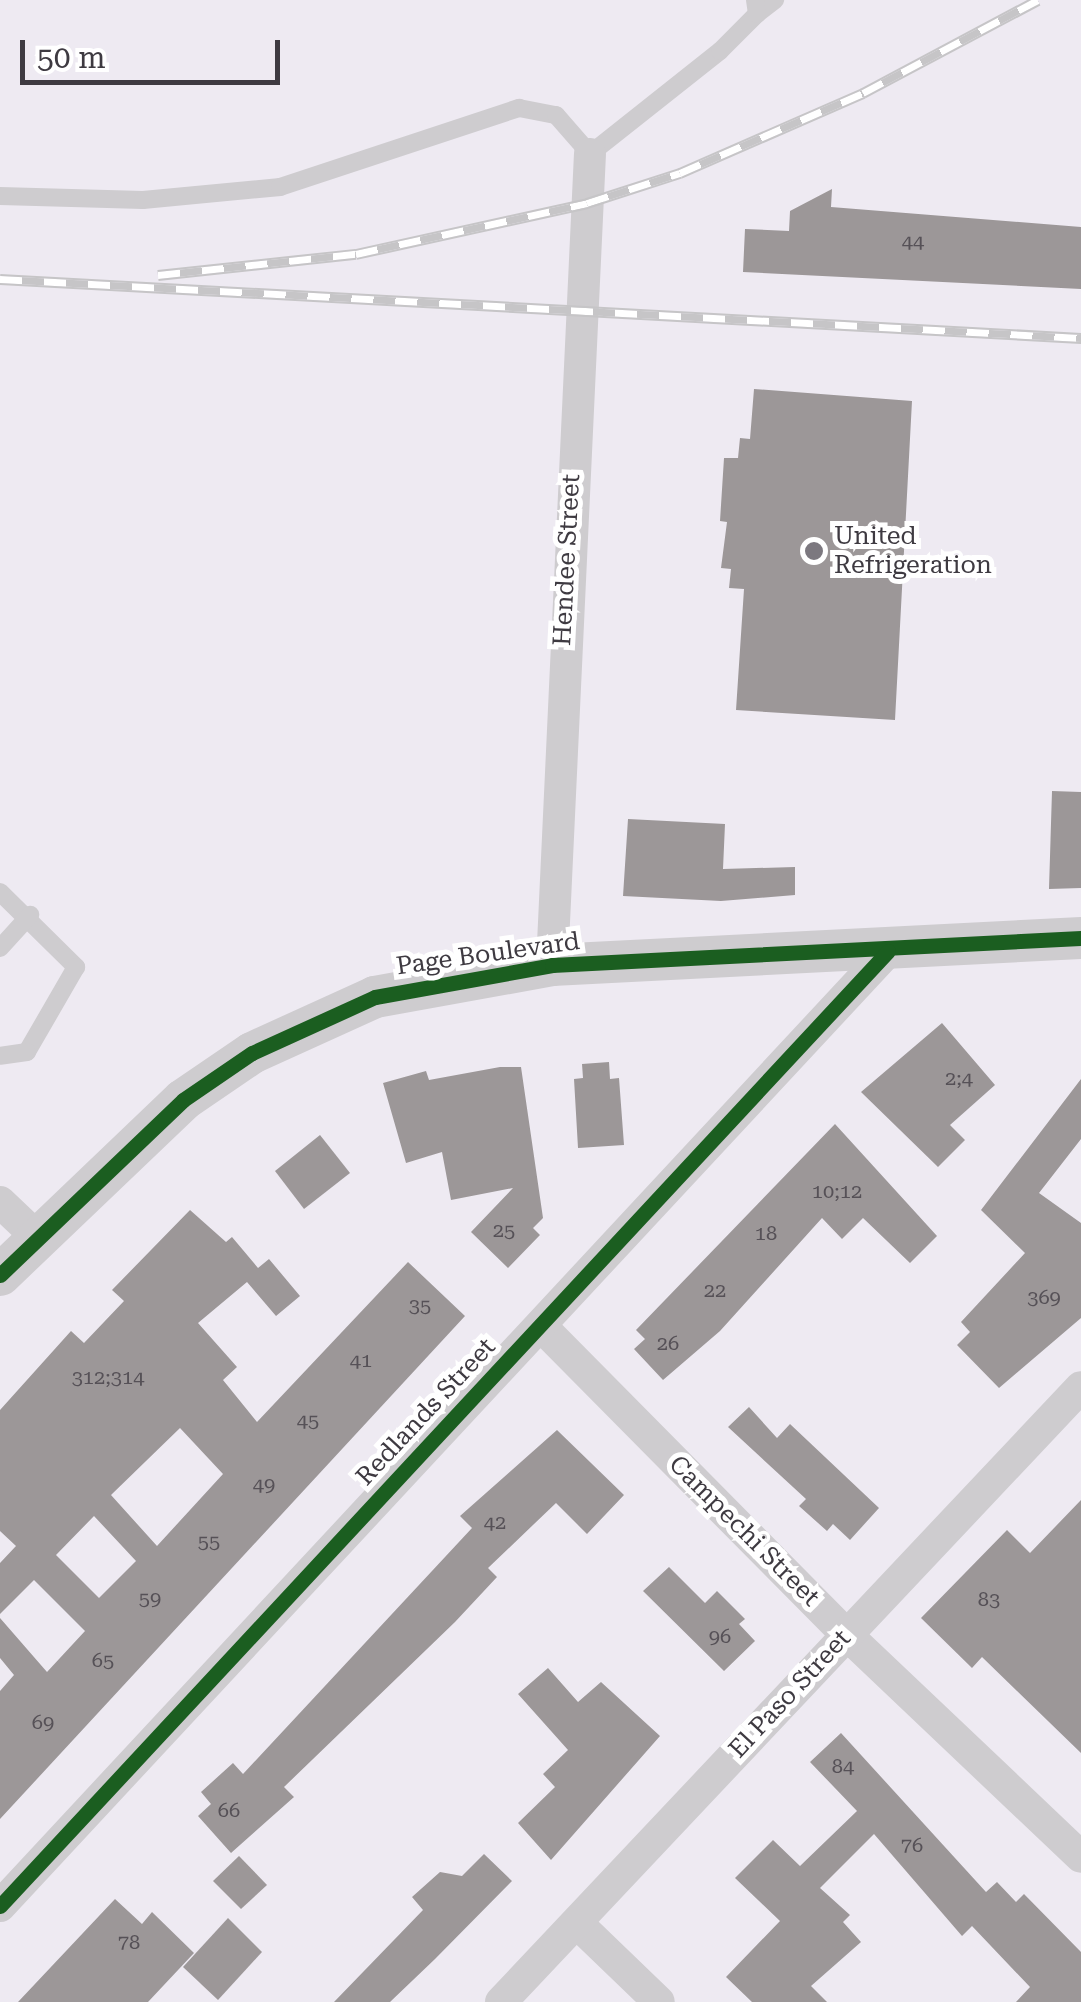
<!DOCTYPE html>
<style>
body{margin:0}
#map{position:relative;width:1081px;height:2002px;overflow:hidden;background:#eeeaf2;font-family:"Roboto Serif",serif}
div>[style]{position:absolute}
.building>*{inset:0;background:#9c9798}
.service>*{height:18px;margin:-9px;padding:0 9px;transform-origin:9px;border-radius:9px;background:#cecccf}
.minor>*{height:32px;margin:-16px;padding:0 16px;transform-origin:16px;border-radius:16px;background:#cecccf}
.tertiary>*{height:42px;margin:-21px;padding:0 21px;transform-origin:21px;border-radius:21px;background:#cecccf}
.rail>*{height:11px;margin-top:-5.5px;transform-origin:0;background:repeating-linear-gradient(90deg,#fff 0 22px,#c6c5c7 0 44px);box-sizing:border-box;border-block:2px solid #c6c5c7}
.cycleway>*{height:15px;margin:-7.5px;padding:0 7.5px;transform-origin:7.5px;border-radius:7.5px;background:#1b5e20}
.dots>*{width:28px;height:28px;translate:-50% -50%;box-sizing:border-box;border:5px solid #fff;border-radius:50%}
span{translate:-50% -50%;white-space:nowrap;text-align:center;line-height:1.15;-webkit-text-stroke:10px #fff;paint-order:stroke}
.number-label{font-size:20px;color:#565157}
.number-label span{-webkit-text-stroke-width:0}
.poi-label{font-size:25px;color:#3e3a41}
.left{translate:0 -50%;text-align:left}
.street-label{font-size:25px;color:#3e3a41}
.scale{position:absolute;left:20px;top:40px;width:260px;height:45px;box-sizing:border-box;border:5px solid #3e3a41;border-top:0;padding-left:12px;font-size:30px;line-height:35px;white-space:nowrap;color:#3e3a41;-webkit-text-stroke:8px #fff;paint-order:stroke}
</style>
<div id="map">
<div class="building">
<div style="clip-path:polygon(832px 189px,831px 207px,1081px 227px,1081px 289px,743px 272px,745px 229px,789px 231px,790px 211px)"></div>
<div style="clip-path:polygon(754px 389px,912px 401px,895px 720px,736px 710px,744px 589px,729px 588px,731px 569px,721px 568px,727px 522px,720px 521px,724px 458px,738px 458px,740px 438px,750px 439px)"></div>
<div style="clip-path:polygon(1052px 791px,1081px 792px,1081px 888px,1049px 889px)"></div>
<div style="clip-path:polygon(628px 819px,725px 824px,723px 869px,795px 867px,795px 895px,721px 901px,623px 896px)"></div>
<div style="clip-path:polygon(942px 1023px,995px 1085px,950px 1125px,965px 1140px,938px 1167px,861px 1092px)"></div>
<div style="clip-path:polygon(609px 1062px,610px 1079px,619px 1078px,624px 1145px,578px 1148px,574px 1079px,583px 1078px,582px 1064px)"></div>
<div style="clip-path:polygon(500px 1067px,521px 1067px,543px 1218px,533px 1228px,540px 1235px,508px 1268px,471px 1232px,513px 1188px,451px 1200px,442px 1152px,406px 1163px,383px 1083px,426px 1071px,429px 1080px)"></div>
<div style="clip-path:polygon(1081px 1079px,1081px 1139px,1039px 1193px,1081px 1223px,1081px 1318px,999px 1388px,957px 1345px,970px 1332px,961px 1322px,1025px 1253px,981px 1210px)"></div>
<div style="clip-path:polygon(835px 1124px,937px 1236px,910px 1263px,863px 1218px,842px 1239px,822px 1218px,720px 1331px,663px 1380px,634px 1349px,645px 1339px,636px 1330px)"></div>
<div style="clip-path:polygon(320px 1135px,350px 1173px,304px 1209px,275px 1171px)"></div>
<div style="clip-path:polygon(evenodd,190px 1210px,226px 1242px,232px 1237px,258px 1268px,269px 1259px,300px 1296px,276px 1316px,247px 1282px,198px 1323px,237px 1367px,223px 1380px,257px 1422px,408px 1262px,465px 1316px,0 1819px,0 1691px,14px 1675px,0 1658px,0 1618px,47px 1672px,85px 1631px,34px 1580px,0 1614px,0 1563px,16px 1546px,0 1531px,0 1410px,71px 1331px,84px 1343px,124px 1301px,112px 1290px,190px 1210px,180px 1428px,223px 1474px,157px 1546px,111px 1495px,180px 1428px,190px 1210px,94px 1516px,136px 1561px,99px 1598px,56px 1555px,94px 1516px)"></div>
<div style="clip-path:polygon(749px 1407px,777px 1438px,790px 1424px,879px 1508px,850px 1540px,833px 1524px,827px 1531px,799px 1506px,806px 1499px,728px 1427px)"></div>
<div style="clip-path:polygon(557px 1430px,624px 1495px,587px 1534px,556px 1503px,488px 1568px,497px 1577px,455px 1622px,284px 1787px,294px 1797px,231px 1853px,198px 1816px,211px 1804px,201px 1792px,233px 1763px,243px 1774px,472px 1528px,460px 1516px)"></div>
<div style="clip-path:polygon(1081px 1500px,1081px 1753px,982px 1657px,972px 1668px,921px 1618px,1007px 1530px,1030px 1553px)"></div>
<div style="clip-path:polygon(669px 1567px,705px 1603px,717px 1591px,745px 1619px,739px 1624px,755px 1641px,724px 1671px,643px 1591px)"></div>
<div style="clip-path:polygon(548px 1668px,578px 1702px,601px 1682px,660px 1736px,551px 1860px,518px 1823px,555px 1787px,543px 1774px,568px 1750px,518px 1694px)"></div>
<div style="clip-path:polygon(841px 1733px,986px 1892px,997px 1882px,1016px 1902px,1024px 1894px,1081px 1952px,1081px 2002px,1016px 2002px,1030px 1987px,972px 1926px,962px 1936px,874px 1834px,820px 1888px,850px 1915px,843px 1922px,861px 1942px,811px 1986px,827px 2002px,752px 2002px,726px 1977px,780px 1921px,735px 1878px,773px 1840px,800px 1866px,857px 1811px,810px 1762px)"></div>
<div style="clip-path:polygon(484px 1854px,512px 1881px,435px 1959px,390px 2002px,334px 2002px,423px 1910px,412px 1897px,440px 1872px,462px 1876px)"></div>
<div style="clip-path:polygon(239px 1856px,267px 1885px,241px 1909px,213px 1881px)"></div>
<div style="clip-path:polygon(115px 1899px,142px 1924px,152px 1912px,194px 1953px,148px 2002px,18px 2002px)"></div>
<div style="clip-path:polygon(228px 1918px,262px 1952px,218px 2000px,183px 1967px)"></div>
</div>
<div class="service">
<div style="left:757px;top:14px;width:23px;rotate:-38deg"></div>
<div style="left:0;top:196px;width:143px;rotate:1.6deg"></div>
<div style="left:143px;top:200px;width:138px;rotate:-5.4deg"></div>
<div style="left:280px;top:187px;width:252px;rotate:-18.3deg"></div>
<div style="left:519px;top:108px;width:38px;rotate:11deg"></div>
<div style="left:556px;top:115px;width:52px;rotate:48.9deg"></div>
<div style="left:590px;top:154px;width:166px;rotate:-38.4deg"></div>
<div style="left:720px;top:51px;width:52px;rotate:-45deg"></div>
<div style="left:757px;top:14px;width:14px;rotate:-98deg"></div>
<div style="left:0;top:892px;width:107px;rotate:44.6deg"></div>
<div style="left:76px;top:967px;width:98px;rotate:120deg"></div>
<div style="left:27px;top:1052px;width:27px;rotate:172deg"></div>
<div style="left:0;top:948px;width:45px;rotate:-47.7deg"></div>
</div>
<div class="minor">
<div style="left:552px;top:965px;width:812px;rotate:-87.32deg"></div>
<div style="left:0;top:1202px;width:50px;rotate:43.4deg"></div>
<div style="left:541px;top:1326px;width:432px;rotate:45.3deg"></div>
<div style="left:845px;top:1633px;width:325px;rotate:43.5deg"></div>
<div style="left:0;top:1906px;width:1304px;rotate:-47.08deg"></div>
<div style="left:578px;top:1924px;width:112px;rotate:43.9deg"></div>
<div style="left:501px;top:2002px;width:845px;rotate:-46.68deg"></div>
</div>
<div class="tertiary">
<div style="left:0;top:1275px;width:253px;rotate:-43.7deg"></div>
<div style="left:183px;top:1100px;width:83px;rotate:-34.3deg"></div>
<div style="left:252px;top:1053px;width:135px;rotate:-24.5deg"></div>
<div style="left:375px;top:997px;width:180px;rotate:-10.2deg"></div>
<div style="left:552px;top:965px;width:530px;rotate:-2.92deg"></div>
</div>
<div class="rail">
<div style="left:158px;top:275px;width:199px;rotate:-6.1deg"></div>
<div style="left:356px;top:254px;width:237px;rotate:-12.4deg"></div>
<div style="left:587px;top:203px;width:98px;rotate:-17.9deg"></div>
<div style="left:680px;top:173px;width:200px;rotate:-23.6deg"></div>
<div style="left:863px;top:93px;width:198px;rotate:-28deg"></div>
<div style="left:0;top:279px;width:1083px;rotate:3.12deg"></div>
</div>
<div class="cycleway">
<div style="left:0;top:1275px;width:253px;rotate:-43.7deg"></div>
<div style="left:183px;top:1100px;width:83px;rotate:-34.3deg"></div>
<div style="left:252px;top:1053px;width:135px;rotate:-24.5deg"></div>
<div style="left:375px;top:997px;width:180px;rotate:-10.2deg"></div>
<div style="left:552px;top:965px;width:530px;rotate:-2.92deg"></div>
<div style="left:0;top:1906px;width:1304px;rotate:-47.08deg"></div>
</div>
<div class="dots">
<div style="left:814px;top:551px;background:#7c787f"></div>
</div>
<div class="number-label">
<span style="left:913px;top:241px">44</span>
<span style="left:959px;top:1078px">2;4</span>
<span style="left:837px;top:1191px">10;12</span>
<span style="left:504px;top:1230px">25</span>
<span style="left:766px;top:1233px">18</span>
<span style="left:715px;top:1290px">22</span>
<span style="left:1044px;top:1297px">369</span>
<span style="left:420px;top:1305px">35</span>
<span style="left:668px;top:1343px">26</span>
<span style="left:361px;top:1360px">41</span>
<span style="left:108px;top:1377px">312;314</span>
<span style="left:308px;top:1420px">45</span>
<span style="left:264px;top:1484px">49</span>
<span style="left:495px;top:1522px">42</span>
<span style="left:209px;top:1541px">55</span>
<span style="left:150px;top:1598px">59</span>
<span style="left:989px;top:1599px">83</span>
<span style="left:720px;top:1636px">96</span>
<span style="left:103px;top:1660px">65</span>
<span style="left:43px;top:1722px">69</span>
<span style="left:843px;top:1766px">84</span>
<span style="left:229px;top:1810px">66</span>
<span style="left:912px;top:1845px">76</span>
<span style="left:129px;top:1942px">78</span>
</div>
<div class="poi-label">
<span class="left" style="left:834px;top:551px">United<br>Refrigeration</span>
</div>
<div class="street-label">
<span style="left:567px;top:560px;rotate:-87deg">Hendee Street</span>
<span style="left:488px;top:954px;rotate:-8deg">Page Boulevard</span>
<span style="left:426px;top:1412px;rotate:-47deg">Redlands Street</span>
<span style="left:744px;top:1531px;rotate:45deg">Campechi Street</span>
<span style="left:790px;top:1694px;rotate:-47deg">El Paso Street</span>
</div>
<div class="scale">50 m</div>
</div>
